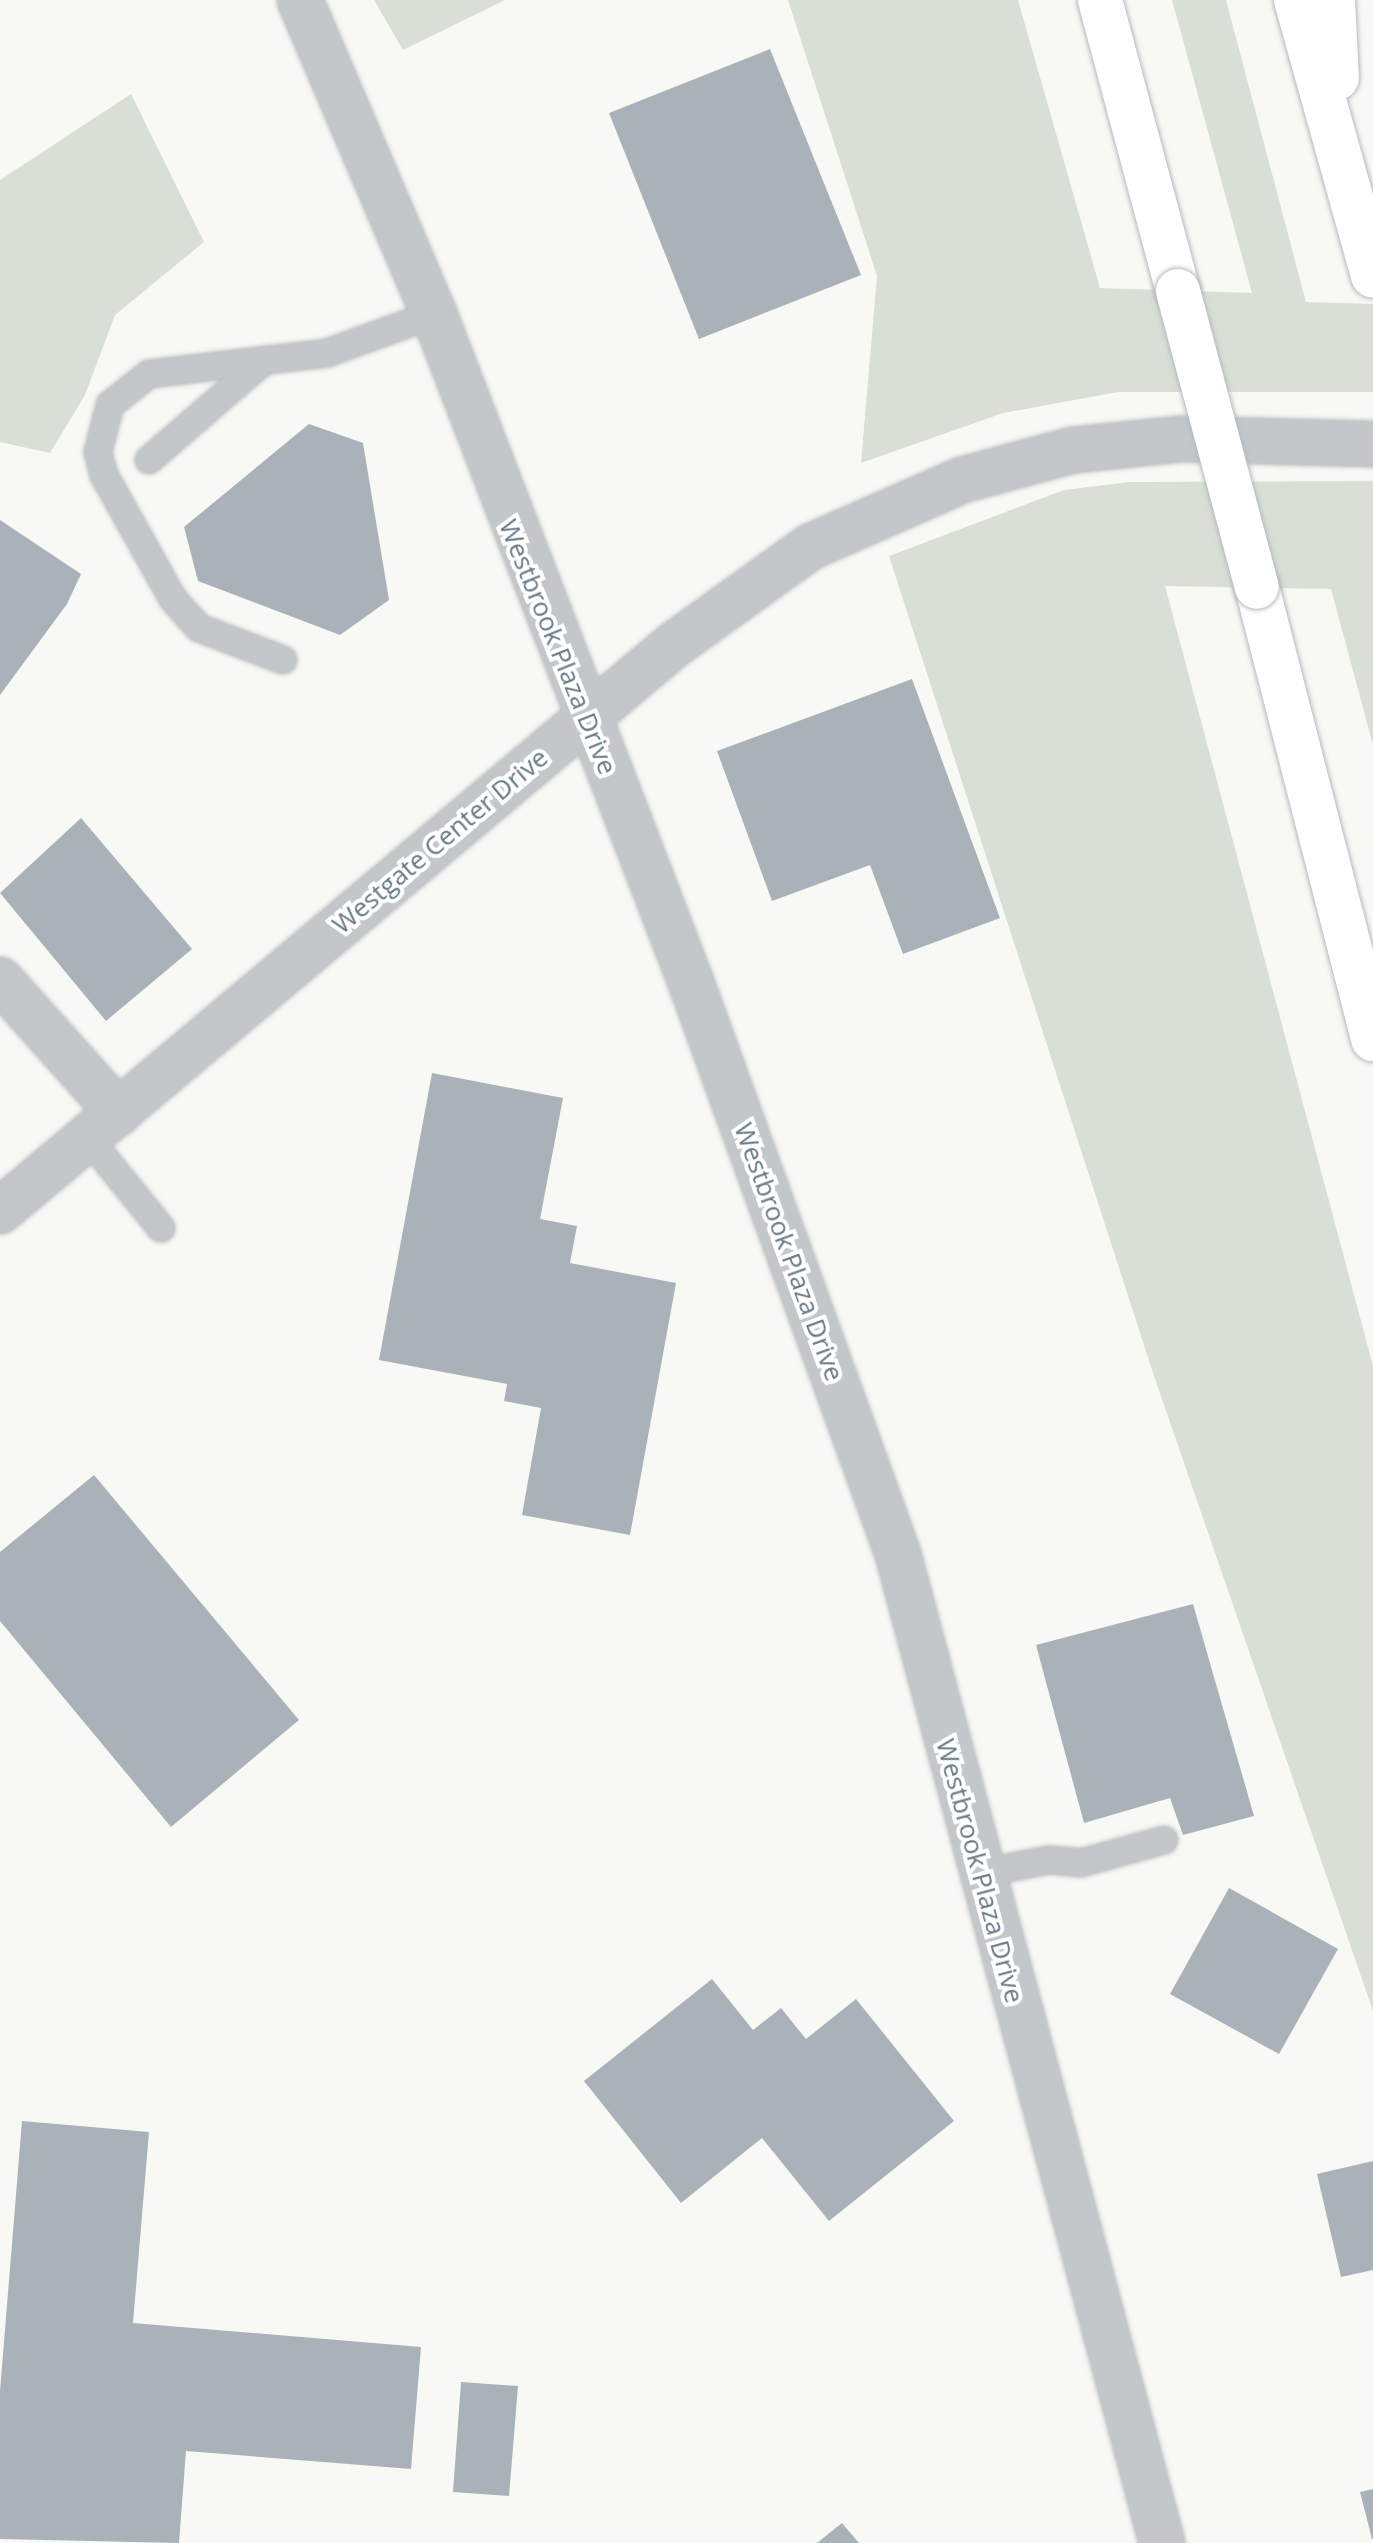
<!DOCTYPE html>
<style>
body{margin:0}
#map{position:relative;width:1373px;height:2543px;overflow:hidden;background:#f8f8f5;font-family:"Open Sans",sans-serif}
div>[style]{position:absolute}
.green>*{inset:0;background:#d9dfd6}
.building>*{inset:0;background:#a9b2b8}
.roads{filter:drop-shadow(0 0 2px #b6babd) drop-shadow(0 0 2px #b6babd)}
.lane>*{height:26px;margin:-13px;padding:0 13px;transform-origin:13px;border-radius:13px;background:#c3c7ca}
.street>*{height:44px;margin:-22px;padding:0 22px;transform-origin:22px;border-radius:22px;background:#c3c7ca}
.highway>*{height:44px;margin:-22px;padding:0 22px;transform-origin:22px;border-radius:22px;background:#fff}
.bridges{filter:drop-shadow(0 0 2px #b6babd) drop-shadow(0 0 2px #b6babd)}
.highway-bridge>*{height:44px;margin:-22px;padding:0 22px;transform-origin:22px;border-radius:22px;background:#fff}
span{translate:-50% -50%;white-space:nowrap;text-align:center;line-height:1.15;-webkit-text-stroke:8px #fff;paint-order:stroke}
.street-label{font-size:26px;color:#667986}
</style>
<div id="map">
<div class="green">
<div style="clip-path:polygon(374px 0,505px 0,403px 50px)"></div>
<div style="clip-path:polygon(788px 0,1018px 0,1100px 288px,1252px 293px,1172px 0,1226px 0,1306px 302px,1373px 304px,1373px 392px,1118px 392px,1003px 413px,861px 463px,877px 276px)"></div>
<div style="clip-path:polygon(131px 94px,204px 242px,115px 315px,85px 395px,50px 453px,0 442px,0 180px)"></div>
<div style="clip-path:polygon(1373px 481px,1373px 745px,1331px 589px,1165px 586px,1373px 1366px,1373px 2011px,1153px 1373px,889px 556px,1064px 490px,1130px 482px)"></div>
</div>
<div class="building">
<div style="clip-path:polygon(770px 49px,861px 275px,699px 339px,609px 113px)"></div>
<div style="clip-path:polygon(309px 424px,363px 443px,389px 600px,340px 635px,198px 581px,184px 527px)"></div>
<div style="clip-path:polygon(0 520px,81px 574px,67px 604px,0 695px)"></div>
<div style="clip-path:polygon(912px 679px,1000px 918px,903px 954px,870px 865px,772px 901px,717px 751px)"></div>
<div style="clip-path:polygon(81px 818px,192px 949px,106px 1021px,0 893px)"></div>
<div style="clip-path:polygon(432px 1073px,563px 1098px,540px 1219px,577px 1226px,570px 1263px,676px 1283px,630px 1535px,522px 1515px,541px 1408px,504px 1401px,507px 1384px,379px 1360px)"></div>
<div style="clip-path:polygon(94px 1475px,299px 1720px,171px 1827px,0 1621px,0 1552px)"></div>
<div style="clip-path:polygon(1193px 1604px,1254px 1816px,1183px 1835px,1170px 1798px,1084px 1823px,1036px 1645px)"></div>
<div style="clip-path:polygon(1229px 1888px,1338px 1949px,1279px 2054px,1170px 1994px)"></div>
<div style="clip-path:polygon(712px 1979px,753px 2030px,781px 2008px,806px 2039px,856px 1999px,954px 2121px,829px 2221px,762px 2138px,681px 2203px,584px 2081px)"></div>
<div style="clip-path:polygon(22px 2121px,149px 2132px,133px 2323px,421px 2347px,411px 2469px,186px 2451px,179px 2543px,0 2539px,0 2391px)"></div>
<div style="clip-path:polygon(1373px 2161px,1373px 2270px,1341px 2277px,1317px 2174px)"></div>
<div style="clip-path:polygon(461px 2382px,518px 2386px,509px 2496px,453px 2492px)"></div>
<div style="clip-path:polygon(1373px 2489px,1373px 2539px,1372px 2539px,1360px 2492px)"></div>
<div style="clip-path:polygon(842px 2523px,859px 2543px,817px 2543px)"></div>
</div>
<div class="roads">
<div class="lane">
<div style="left:149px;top:460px;width:153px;rotate:-40.8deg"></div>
<div style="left:283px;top:660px;width:90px;rotate:-159.1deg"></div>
<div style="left:199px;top:628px;width:39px;rotate:-132deg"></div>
<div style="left:173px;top:599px;width:142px;rotate:-119.1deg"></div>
<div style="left:104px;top:475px;width:24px;rotate:-105deg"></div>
<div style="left:98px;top:452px;width:49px;rotate:-75.7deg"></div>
<div style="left:110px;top:405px;width:50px;rotate:-38.5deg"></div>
<div style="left:149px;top:374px;width:179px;rotate:-6.7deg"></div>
<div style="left:327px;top:353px;width:114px;rotate:-20deg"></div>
<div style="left:88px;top:1138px;width:116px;rotate:51deg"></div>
<div style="left:981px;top:1873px;width:69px;rotate:-10.8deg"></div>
<div style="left:1049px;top:1860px;width:32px;rotate:5deg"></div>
<div style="left:1081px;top:1863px;width:86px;rotate:-15.5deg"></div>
</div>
<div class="street">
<div style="left:300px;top:0;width:341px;rotate:66.9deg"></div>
<div style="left:434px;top:314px;width:719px;rotate:68.97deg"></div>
<div style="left:692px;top:985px;width:605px;rotate:70.1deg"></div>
<div style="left:898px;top:1554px;width:1024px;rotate:75.05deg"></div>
<div style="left:0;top:980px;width:178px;rotate:48.2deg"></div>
<div style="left:0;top:1211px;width:882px;rotate:-40.03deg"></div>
<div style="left:675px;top:644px;width:166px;rotate:-35.7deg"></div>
<div style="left:810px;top:547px;width:166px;rotate:-23.8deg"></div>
<div style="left:962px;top:480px;width:115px;rotate:-15.1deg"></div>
<div style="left:1073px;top:450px;width:110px;rotate:-5.8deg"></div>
<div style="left:1182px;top:439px;width:191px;rotate:1.5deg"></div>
</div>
<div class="highway">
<div style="left:1100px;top:0;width:301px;rotate:75deg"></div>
<div style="left:1296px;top:0;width:286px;rotate:74.4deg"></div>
<div style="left:1333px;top:0;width:78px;rotate:87.1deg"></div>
<div style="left:1257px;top:587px;width:467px;rotate:75.6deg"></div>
</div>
</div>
<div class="bridges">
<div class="highway-bridge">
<div style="left:1178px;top:291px;width:306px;rotate:75.1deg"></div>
</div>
</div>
<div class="street-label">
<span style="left:558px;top:647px;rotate:68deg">Westbrook Plaza Drive</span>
<span style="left:440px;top:841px;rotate:-40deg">Westgate Center Drive</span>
<span style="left:789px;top:1252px;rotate:70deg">Westbrook Plaza Drive</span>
<span style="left:980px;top:1871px;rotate:75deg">Westbrook Plaza Drive</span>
</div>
</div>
